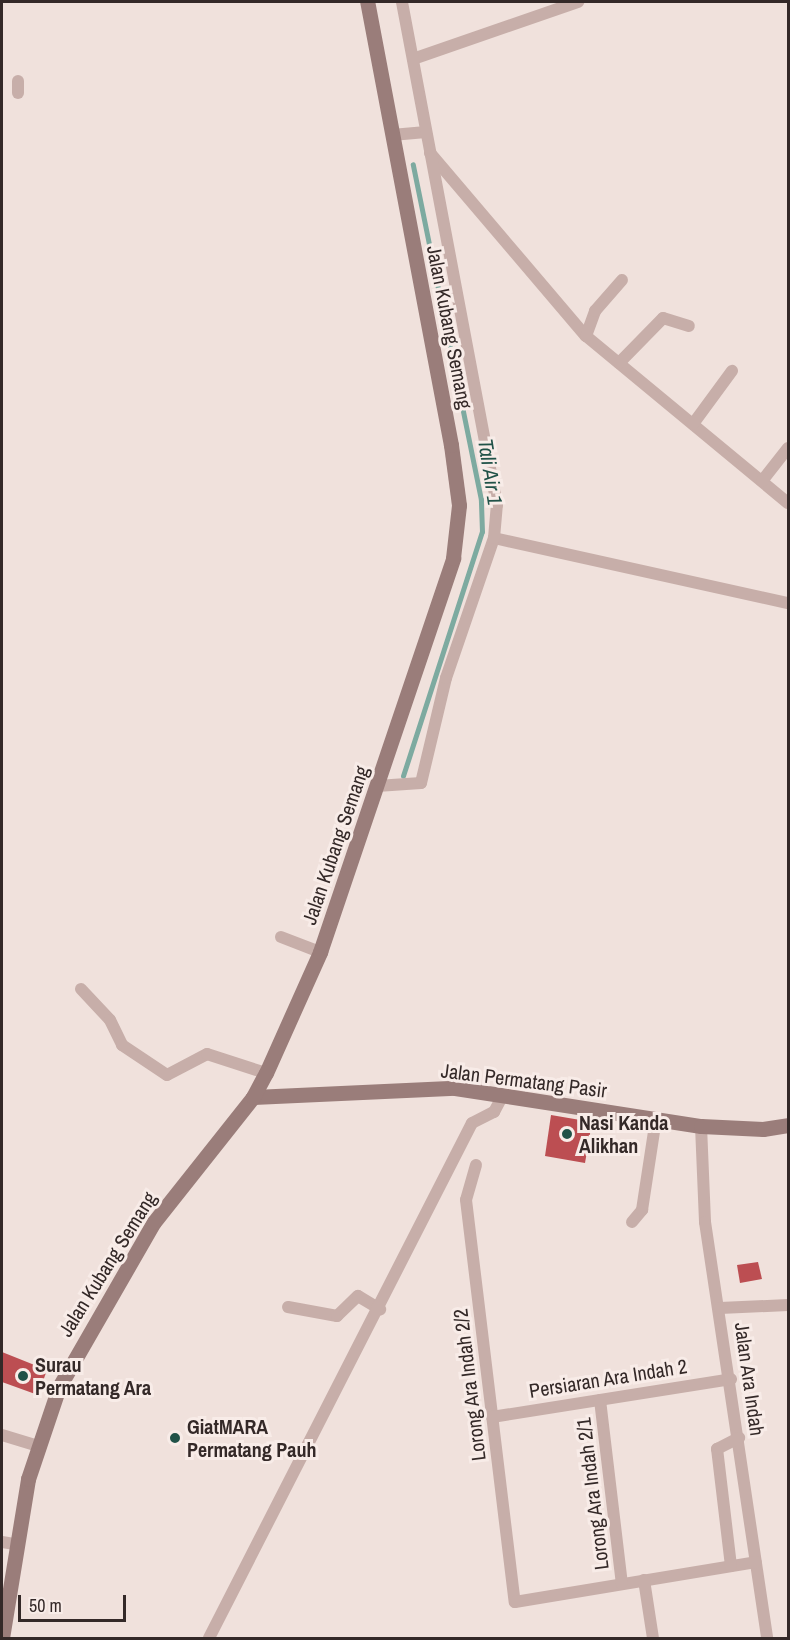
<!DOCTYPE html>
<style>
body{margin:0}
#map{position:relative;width:790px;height:1640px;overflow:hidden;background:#f0e1dc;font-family:"Archivo Narrow",sans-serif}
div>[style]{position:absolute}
.stream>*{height:4.5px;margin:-2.25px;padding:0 2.25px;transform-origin:2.25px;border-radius:2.25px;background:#7daaa0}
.building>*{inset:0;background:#bc4e52}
.street>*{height:12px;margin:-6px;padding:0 6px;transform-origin:6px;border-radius:6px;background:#c7aea9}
.secondary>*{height:15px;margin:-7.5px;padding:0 7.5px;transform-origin:7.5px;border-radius:7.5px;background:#9a7d7a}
.dots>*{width:16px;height:16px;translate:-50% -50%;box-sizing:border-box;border:3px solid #f8ece8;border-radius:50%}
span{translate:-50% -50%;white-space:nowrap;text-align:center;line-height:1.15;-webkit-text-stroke:6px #f8ece8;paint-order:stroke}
.street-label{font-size:20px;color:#342928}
.poi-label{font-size:20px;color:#342928;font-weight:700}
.left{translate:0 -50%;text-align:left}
.water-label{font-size:21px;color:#215248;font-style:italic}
.frame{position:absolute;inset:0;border:3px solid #342928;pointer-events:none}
.scale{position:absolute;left:18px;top:1595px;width:108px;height:27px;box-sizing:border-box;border:3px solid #342928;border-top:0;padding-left:8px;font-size:18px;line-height:21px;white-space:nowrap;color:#342928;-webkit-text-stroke:4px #f8ece8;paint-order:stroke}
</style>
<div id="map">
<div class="stream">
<div style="left:403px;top:776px;width:256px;rotate:-72.1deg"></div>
<div style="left:482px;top:532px;width:32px;rotate:-92deg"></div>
<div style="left:481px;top:500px;width:342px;rotate:-101.5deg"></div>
</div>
<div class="building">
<div style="clip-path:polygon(551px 1115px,592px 1122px,585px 1163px,545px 1156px)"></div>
<div style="clip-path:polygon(758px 1262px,762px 1279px,740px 1283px,737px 1265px)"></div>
<div style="clip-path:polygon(2px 1352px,47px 1370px,38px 1395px,2px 1382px)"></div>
</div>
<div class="street">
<div style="left:413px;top:59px;width:175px;rotate:-19.1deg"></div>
<div style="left:18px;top:93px;width:12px;rotate:-90deg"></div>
<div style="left:392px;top:135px;width:34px;rotate:-5deg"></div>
<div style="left:430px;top:153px;width:240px;rotate:49.6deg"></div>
<div style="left:586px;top:336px;width:262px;rotate:39.6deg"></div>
<div style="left:586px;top:336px;width:27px;rotate:-70deg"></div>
<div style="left:595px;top:311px;width:41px;rotate:-48.9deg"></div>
<div style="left:619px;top:363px;width:63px;rotate:-45.6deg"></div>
<div style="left:663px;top:318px;width:27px;rotate:17deg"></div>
<div style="left:693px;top:424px;width:66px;rotate:-53.7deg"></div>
<div style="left:762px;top:481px;width:42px;rotate:-51.8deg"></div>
<div style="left:494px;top:538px;width:301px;rotate:12.5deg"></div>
<div style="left:377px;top:786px;width:44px;rotate:-3.9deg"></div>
<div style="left:421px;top:783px;width:108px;rotate:-76.6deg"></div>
<div style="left:446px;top:678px;width:148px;rotate:-71.1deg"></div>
<div style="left:494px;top:538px;width:33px;rotate:-85deg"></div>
<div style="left:497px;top:505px;width:512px;rotate:-100.7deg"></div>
<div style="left:281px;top:937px;width:42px;rotate:21deg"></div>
<div style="left:81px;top:989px;width:42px;rotate:46.9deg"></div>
<div style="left:110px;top:1020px;width:28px;rotate:64deg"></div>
<div style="left:122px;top:1045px;width:54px;rotate:33.7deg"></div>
<div style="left:167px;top:1075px;width:45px;rotate:-27.7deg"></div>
<div style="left:207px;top:1054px;width:62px;rotate:17.9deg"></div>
<div style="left:701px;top:1126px;width:96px;rotate:87.6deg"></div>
<div style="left:705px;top:1222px;width:421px;rotate:81.5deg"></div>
<div style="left:476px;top:1165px;width:36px;rotate:106deg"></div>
<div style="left:466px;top:1200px;width:405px;rotate:83.1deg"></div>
<div style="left:515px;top:1602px;width:244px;rotate:-9.4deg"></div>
<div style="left:632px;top:1222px;width:16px;rotate:-50deg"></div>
<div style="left:642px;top:1210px;width:92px;rotate:-81.3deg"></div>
<div style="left:288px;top:1307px;width:50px;rotate:10.4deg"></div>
<div style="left:337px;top:1316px;width:29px;rotate:-44deg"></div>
<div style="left:358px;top:1296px;width:26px;rotate:31deg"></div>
<div style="left:720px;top:1308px;width:68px;rotate:-2.5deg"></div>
<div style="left:600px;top:1400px;width:185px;rotate:83.2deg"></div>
<div style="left:492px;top:1417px;width:242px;rotate:-9deg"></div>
<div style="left:2px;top:1435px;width:37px;rotate:17deg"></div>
<div style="left:2px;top:1542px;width:12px;rotate:9deg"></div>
<div style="left:731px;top:1566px;width:118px;rotate:-96.8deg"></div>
<div style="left:717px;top:1449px;width:25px;rotate:-27deg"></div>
<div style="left:644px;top:1580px;width:59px;rotate:81.2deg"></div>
<div style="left:209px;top:1638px;width:578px;rotate:-62.95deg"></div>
<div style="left:472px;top:1123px;width:25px;rotate:-27deg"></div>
<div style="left:494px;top:1112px;width:19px;rotate:-62deg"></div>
</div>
<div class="secondary">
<div style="left:253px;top:1097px;width:202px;rotate:-2.6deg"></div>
<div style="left:455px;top:1088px;width:249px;rotate:8.8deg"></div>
<div style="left:701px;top:1126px;width:62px;rotate:2.8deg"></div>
<div style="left:763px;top:1129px;width:25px;rotate:-9deg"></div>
<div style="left:2px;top:1638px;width:161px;rotate:-80.7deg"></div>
<div style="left:28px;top:1479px;width:97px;rotate:-71.4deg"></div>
<div style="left:59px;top:1387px;width:190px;rotate:-60.1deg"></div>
<div style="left:154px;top:1222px;width:159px;rotate:-51.6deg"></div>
<div style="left:253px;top:1097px;width:27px;rotate:-62deg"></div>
<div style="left:266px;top:1073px;width:133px;rotate:-65.9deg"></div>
<div style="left:320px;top:952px;width:416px;rotate:-71.3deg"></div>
<div style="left:453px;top:558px;width:53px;rotate:-83.5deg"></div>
<div style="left:459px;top:505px;width:61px;rotate:-97.6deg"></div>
<div style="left:451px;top:445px;width:451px;rotate:-100.7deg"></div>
</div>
<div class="dots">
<div style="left:567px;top:1134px;background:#215248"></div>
<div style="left:23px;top:1376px;background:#215248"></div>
<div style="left:175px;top:1438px;background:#215248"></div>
</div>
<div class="street-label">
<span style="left:450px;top:327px;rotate:79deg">Jalan Kubang Semang</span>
<span style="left:335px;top:845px;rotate:-71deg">Jalan Kubang Semang</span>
<span style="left:524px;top:1080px;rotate:7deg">Jalan Permatang Pasir</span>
<span style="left:107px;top:1264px;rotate:-58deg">Jalan Kubang Semang</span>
<span style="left:608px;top:1378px;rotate:-9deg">Persiaran Ara Indah 2</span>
<span style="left:750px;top:1379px;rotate:82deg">Jalan Ara Indah</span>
<span style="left:469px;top:1385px;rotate:-97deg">Lorong Ara Indah 2/2</span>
<span style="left:592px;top:1494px;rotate:-97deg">Lorong Ara Indah 2/1</span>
</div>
<div class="poi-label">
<span class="left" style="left:579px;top:1134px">Nasi Kanda<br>Alikhan</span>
<span class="left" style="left:35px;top:1376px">Surau<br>Permatang Ara</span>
<span class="left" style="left:187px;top:1438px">GiatMARA<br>Permatang Pauh</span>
</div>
<div class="water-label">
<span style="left:490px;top:472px;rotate:81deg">Tali Air 1</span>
</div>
<div class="frame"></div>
<div class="scale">50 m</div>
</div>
